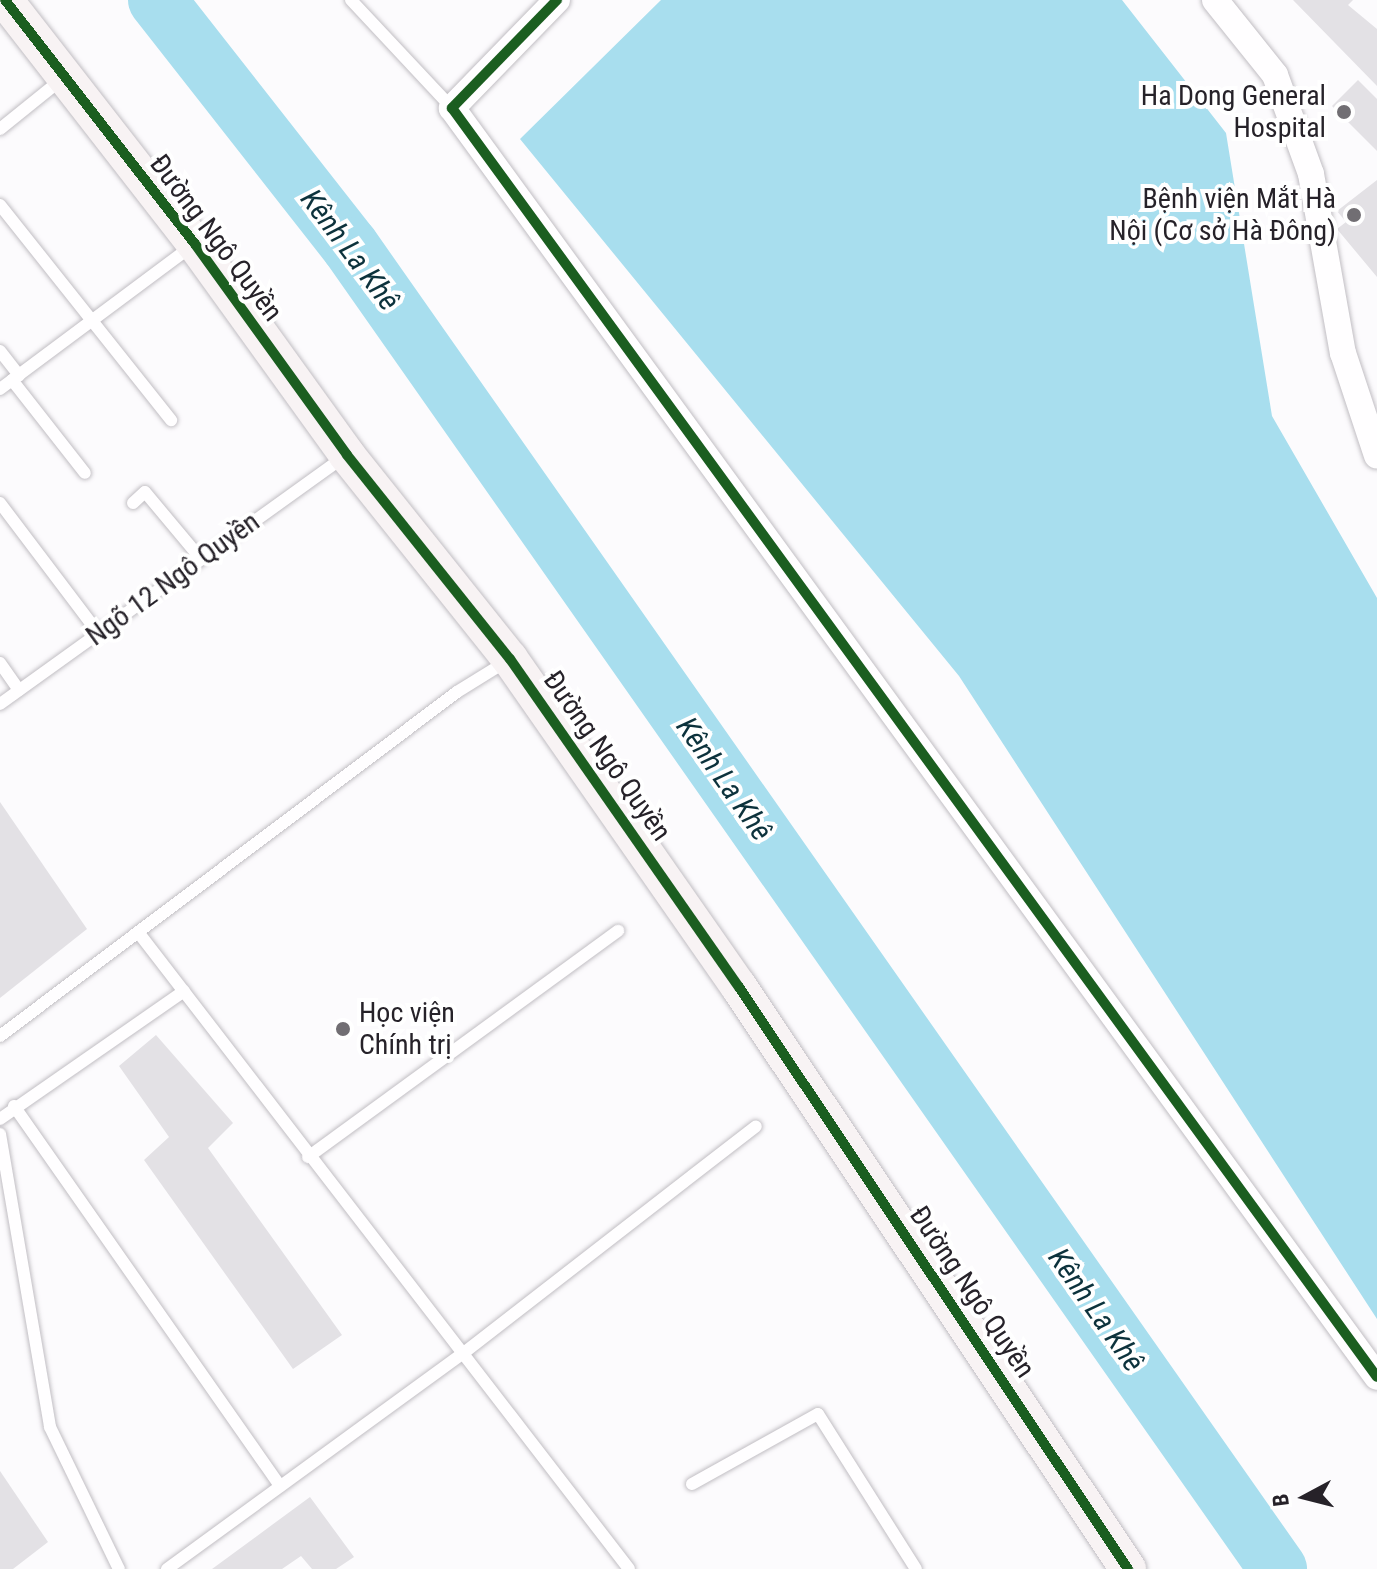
<!DOCTYPE html>
<meta charset="utf-8">
<style>
body{margin:0}
#map{position:relative;width:1377px;height:1569px;overflow:hidden;background:#fcfbfd;font-family:"Roboto Condensed",sans-serif}
div>[style]{position:absolute}
.water>*{inset:0;background:#a8deee}
.river>*{height:58px;margin:-29px;padding:0 29px;transform-origin:29px;border-radius:29px;background:#a8deee}
.building>*{inset:0;background:#e3e1e5}
.roads{filter:drop-shadow(0 0 2px #c1bec3) drop-shadow(0 0 2px #c1bec3)}
.lane>*{height:12px;margin:-6px;padding:0 6px;transform-origin:6px;border-radius:6px;background:#fffeff}
.street>*{height:26px;margin:-13px;padding:0 13px;transform-origin:13px;border-radius:13px;background:#fffeff}
.secondary>*{height:36px;margin:-18px;padding:0 18px;transform-origin:18px;border-radius:18px;background:#f8f3f4}
.cycleway>*{height:10px;margin:-5px;padding:0 5px;transform-origin:5px;border-radius:5px;background:#1b5e20}
.dots>*{width:22px;height:22px;translate:-50% -50%;box-sizing:border-box;border:4px solid #fff;border-radius:50%}
span{translate:-50% -50%;white-space:nowrap;text-align:center;line-height:1.15;-webkit-text-stroke:8px #fff;paint-order:stroke}
.poi-label{font-size:28px;color:#262229}
.right{translate:-100% -50%;text-align:right}
.left{translate:0 -50%;text-align:left}
.street-label{font-size:28px;color:#262229}
.water-label{font-size:30px;color:#0c323c;font-style:italic}
.north{position:absolute;left:1265px;top:1457px;width:80px;height:80px;-webkit-text-stroke:6px #fff;paint-order:stroke;rotate:263deg;font-size:22px;font-weight:700;line-height:32px;text-align:center;color:#262229}
.north::after{content:'';display:block;margin:auto;width:28px;height:36px;background:#262229;clip-path:polygon(50% 0,100% 100%,50% 72%,0 100%)}
</style>
<div id="map">
<div class="water">
<div style="clip-path:polygon(661px 0,1122px 0,1226px 133px,1272px 416px,1377px 598px,1377px 1319px,959px 676px,520px 139px)"></div>
</div>
<div class="river">
<div style="left:157px;top:0;width:313px;rotate:51.9deg"></div>
<div style="left:350px;top:246px;width:1616px;rotate:54.95deg"></div>
</div>
<div class="building">
<div style="clip-path:polygon(1293px 0,1353px 0,1348px 5px,1377px 29px,1377px 86px)"></div>
<div style="clip-path:polygon(1358px 80px,1377px 99px,1377px 151px,1332px 106px)"></div>
<div style="clip-path:polygon(1377px 180px,1377px 277px,1337px 229px,1346px 222px,1337px 211px)"></div>
<div style="clip-path:polygon(0 802px,87px 929px,0 998px)"></div>
<div style="clip-path:polygon(156px 1035px,233px 1123px,208px 1148px,342px 1335px,293px 1369px,144px 1160px,169px 1137px,119px 1066px)"></div>
<div style="clip-path:polygon(0 1471px,48px 1542px,13px 1569px,0 1569px)"></div>
<div style="clip-path:polygon(310px 1497px,354px 1557px,336px 1569px,312px 1569px,301px 1556px,282px 1569px,212px 1569px)"></div>
</div>
<div class="roads">
<div class="lane">
<div style="left:351px;top:0;width:148px;rotate:46.9deg"></div>
<div style="left:0;top:129px;width:80px;rotate:-38.9deg"></div>
<div style="left:0;top:205px;width:275px;rotate:51.5deg"></div>
<div style="left:0;top:351px;width:31px;rotate:52deg"></div>
<div style="left:12px;top:380px;width:118px;rotate:51.9deg"></div>
<div style="left:0;top:389px;width:239px;rotate:-36.7deg"></div>
<div style="left:0;top:503px;width:164px;rotate:52.9deg"></div>
<div style="left:133px;top:503px;width:16px;rotate:-43deg"></div>
<div style="left:145px;top:492px;width:87px;rotate:50.1deg"></div>
<div style="left:0;top:663px;width:33px;rotate:55deg"></div>
<div style="left:0;top:704px;width:423px;rotate:-35.7deg"></div>
<div style="left:138px;top:932px;width:804px;rotate:52.37deg"></div>
<div style="left:0;top:1036px;width:572px;rotate:-36.97deg"></div>
<div style="left:457px;top:692px;width:59px;rotate:-31.8deg"></div>
<div style="left:14px;top:1106px;width:464px;rotate:55deg"></div>
<div style="left:0;top:1119px;width:224px;rotate:-34.8deg"></div>
<div style="left:0;top:1134px;width:297px;rotate:80.3deg"></div>
<div style="left:50px;top:1427px;width:158px;rotate:64.1deg"></div>
<div style="left:308px;top:1157px;width:384px;rotate:-36.1deg"></div>
<div style="left:692px;top:1484px;width:144px;rotate:-29.1deg"></div>
<div style="left:818px;top:1414px;width:183px;rotate:57.7deg"></div>
<div style="left:167px;top:1569px;width:364px;rotate:-36.1deg"></div>
<div style="left:461px;top:1355px;width:373px;rotate:-37.8deg"></div>
</div>
<div class="street">
<div style="left:557px;top:0;width:151px;rotate:134.2deg"></div>
<div style="left:452px;top:108px;width:1570px;rotate:53.91deg"></div>
<div style="left:1215px;top:0;width:96px;rotate:51.3deg"></div>
<div style="left:1275px;top:75px;width:105px;rotate:70deg"></div>
<div style="left:1311px;top:174px;width:182px;rotate:79.9deg"></div>
<div style="left:1343px;top:353px;width:108px;rotate:71.7deg"></div>
</div>
<div class="secondary">
<div style="left:5px;top:0;width:309px;rotate:52.1deg"></div>
<div style="left:195px;top:244px;width:260px;rotate:54.2deg"></div>
<div style="left:347px;top:455px;width:261px;rotate:51.4deg"></div>
<div style="left:510px;top:659px;width:400px;rotate:55.1deg"></div>
<div style="left:739px;top:987px;width:700px;rotate:56.24deg"></div>
</div>
</div>
<div class="cycleway">
<div style="left:5px;top:0;width:309px;rotate:52.1deg"></div>
<div style="left:195px;top:244px;width:260px;rotate:54.2deg"></div>
<div style="left:347px;top:455px;width:261px;rotate:51.4deg"></div>
<div style="left:510px;top:659px;width:400px;rotate:55.1deg"></div>
<div style="left:739px;top:987px;width:700px;rotate:56.24deg"></div>
<div style="left:557px;top:0;width:151px;rotate:134.2deg"></div>
<div style="left:452px;top:108px;width:1570px;rotate:53.91deg"></div>
</div>
<div class="dots">
<div style="left:1344px;top:112px;background:#716e73"></div>
<div style="left:1354px;top:215px;background:#716e73"></div>
<div style="left:343px;top:1029px;background:#716e73"></div>
</div>
<div class="poi-label">
<span class="right" style="left:1326px;top:112px">Ha Dong General<br>Hospital</span>
<span class="right" style="left:1336px;top:215px">Bệnh viện Mắt Hà<br>Nội (Cơ sở Hà Đông)</span>
<span class="left" style="left:359px;top:1029px">Học viện<br>Chính trị</span>
</div>
<div class="street-label">
<span style="left:216px;top:238px;rotate:53deg">Đường Ngô Quyền</span>
<span style="left:173px;top:579px;rotate:-36deg">Ngõ 12 Ngô Quyền</span>
<span style="left:607px;top:756px;rotate:55deg">Đường Ngô Quyền</span>
<span style="left:972px;top:1292px;rotate:56deg">Đường Ngô Quyền</span>
</div>
<div class="water-label">
<span style="left:350px;top:250px;rotate:53deg">Kênh La Khê</span>
<span style="left:724px;top:779px;rotate:55deg">Kênh La Khê</span>
<span style="left:1096px;top:1310px;rotate:55deg">Kênh La Khê</span>
</div>
<div class="north">B</div>
</div>
